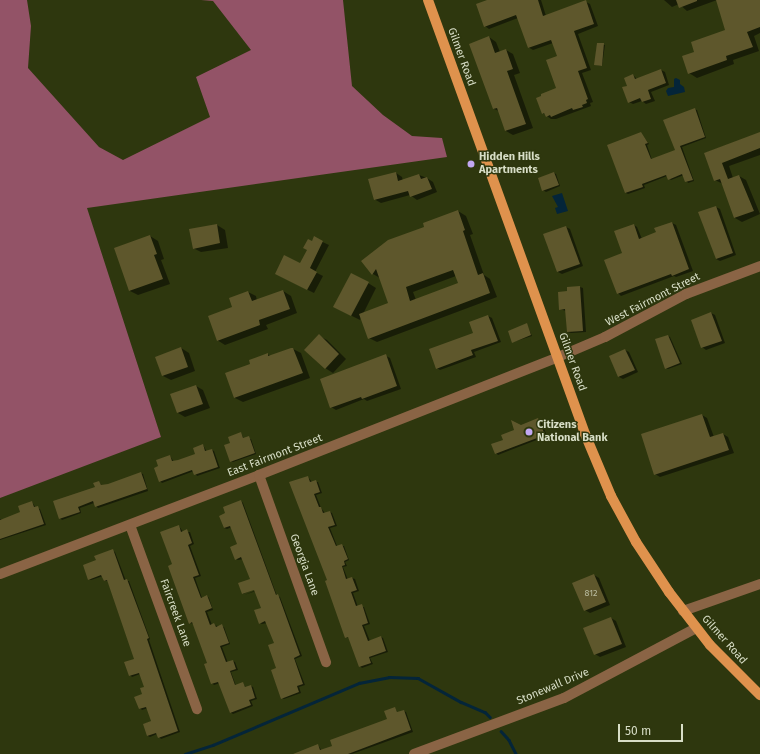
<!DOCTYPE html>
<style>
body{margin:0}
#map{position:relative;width:760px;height:754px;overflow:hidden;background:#2e370e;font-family:"Fira Sans",sans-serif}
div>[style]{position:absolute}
.forest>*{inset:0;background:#935367}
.water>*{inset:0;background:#042539}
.shadow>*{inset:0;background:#0007}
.stream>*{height:2.5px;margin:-1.25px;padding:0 1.25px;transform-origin:1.25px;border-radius:1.25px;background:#042539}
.building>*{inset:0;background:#5e572c}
.minor>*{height:10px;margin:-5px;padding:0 5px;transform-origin:5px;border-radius:5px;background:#8a6445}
.major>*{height:10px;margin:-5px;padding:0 5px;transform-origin:5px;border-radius:5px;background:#df924d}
.dots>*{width:11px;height:11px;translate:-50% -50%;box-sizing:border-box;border:2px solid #2e370e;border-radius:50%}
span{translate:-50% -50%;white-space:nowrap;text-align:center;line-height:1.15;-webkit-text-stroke:3px #2e370e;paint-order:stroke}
.number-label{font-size:9px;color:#babca0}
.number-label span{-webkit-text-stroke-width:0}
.street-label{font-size:11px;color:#d8dec7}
.poi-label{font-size:11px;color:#d8dec7;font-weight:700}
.left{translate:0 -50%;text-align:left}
.scale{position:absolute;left:618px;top:724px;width:65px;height:18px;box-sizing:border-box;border:2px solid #d8dec7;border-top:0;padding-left:5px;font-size:12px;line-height:14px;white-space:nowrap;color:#d8dec7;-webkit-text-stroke:3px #2e370e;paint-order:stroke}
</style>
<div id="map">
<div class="forest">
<div style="clip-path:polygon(0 0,27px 0,31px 26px,28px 68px,99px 147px,123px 160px,210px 117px,196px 77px,251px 50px,213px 1px,201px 0,343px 0,352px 86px,383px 115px,412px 136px,442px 138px,447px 157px,87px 208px,161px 437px,0 498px)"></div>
</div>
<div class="water">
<div style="clip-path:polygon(676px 78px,680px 80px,680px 84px,684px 87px,685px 92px,668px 96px,666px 91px,668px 88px,674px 87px,674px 79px)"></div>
<div style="clip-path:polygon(562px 193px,568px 211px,557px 214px,555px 208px,558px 207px,552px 196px)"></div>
</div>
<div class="shadow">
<div style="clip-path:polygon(490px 0,541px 0,546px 16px,586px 2px,590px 4px,598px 26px,578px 34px,591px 70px,582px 73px,593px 102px,590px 103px,591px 106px,556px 119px,551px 119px,543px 113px,558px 89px,558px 57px,553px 43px,533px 50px,528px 47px,518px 18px,489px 29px,485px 26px)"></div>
<div style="clip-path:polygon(664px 0,760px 0,760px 33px,754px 36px,759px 51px,733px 60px,734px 64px,697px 78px,689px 73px,696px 52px,726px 30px,717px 0,687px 11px,679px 4px,672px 7px)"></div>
<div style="clip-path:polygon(489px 37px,496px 42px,500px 52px,506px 50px,513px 54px,520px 73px,514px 75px,533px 128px,513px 135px,506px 131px,499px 111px,494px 109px)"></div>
<div style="clip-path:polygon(598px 44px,605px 45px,602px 66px,596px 65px)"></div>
<div style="clip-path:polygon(661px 70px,665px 72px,669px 85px,651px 92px,655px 101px,646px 104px,642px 101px,633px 104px,629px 102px,628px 86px,633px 75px,637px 79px)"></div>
<div style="clip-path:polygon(694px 109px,697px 110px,706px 138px,682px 147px,694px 181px,688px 183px,684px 175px,671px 180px,667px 176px,644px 185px,645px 188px,628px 194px,626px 193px,641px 133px,649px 144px,647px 145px,652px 160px,676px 151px)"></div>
<div style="clip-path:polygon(760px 133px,760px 155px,729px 166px,733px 178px,739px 176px,746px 180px,760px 214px,742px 222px,735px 218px,723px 184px,715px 180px,705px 153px)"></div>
<div style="clip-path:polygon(396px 173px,402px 177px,403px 181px,419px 175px,427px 178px,433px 182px,437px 192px,417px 200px,410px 195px,381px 203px,374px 199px)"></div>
<div style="clip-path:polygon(554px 173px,556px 174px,560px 186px,546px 192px,543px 190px)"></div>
<div style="clip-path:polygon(716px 207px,720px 209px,736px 255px,720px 261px,716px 259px)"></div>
<div style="clip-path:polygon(evenodd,458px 211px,466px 216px,473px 234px,470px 235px,484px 275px,490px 279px,497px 297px,377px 342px,369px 338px,361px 317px,360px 320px,342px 311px,368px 283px,376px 288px,363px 314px,389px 304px,380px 278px,373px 274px,363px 261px,458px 211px,456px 276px,459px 284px,416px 300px,413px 292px,456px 276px)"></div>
<div style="clip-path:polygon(672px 223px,676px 225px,693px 271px,676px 277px,674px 276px,621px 296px,618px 293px,623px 254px,634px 225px,637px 227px,642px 239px,657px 233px)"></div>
<div style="clip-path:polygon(217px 225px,225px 230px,228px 248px,201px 252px,193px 248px)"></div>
<div style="clip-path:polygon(566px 227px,570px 229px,583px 266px,562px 274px,558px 272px)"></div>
<div style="clip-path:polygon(150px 236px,158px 241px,164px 259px,161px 260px,170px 284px,138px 295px,130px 291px,115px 249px)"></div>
<div style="clip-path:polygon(314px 238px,329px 245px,315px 272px,323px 276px,314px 293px,282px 277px,301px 264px)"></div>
<div style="clip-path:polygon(580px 287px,583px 288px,586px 332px,571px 333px,568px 332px,566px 311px,560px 309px,568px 292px)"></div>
<div style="clip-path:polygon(283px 291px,291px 296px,297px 313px,266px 325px,268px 329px,225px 345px,217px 340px,248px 292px,256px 296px,257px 301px)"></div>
<div style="clip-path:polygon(711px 313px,715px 315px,725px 343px,706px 350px,702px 347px)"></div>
<div style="clip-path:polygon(488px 316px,492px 318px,501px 342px,474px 352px,476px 357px,440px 370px,437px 368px,474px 333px)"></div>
<div style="clip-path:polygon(527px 325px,532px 336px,513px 342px)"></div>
<div style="clip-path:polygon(319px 336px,327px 340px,346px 359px,333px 373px,325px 368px)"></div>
<div style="clip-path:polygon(668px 336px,670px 337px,682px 364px,668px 369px,666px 368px)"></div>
<div style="clip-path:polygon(181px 348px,189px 353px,195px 371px,171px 380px,163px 376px)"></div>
<div style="clip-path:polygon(293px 349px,301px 353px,310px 378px,243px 402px,235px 398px,226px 374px,251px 365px,267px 354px,271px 356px)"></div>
<div style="clip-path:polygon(625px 350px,629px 352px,638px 372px,623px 379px,619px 377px,610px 357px)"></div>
<div style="clip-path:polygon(386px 356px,390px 358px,401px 389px,367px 401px,364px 399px,336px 410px,331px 407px)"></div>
<div style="clip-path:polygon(196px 386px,203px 390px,210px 408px,185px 417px,178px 413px)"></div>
<div style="clip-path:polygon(702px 415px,707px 418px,714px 437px,723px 434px,728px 437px,734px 453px,660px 477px,655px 474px)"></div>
<div style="clip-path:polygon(538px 419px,541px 421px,547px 436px,498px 455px,496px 453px,504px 440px,515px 430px,521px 426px)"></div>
<div style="clip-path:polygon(241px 433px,244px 439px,251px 439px,256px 454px,233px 462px,231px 461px)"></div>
<div style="clip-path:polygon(203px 445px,207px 452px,212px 450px,214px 451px,220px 468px,197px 476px,194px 471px,162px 483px,160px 481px,170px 456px,174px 462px,196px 455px)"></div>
<div style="clip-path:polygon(140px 473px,143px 474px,148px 491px,98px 508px,94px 503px,80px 508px,81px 513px,62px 520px,60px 518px,96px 488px,99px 482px,102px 486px,108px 485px)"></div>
<div style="clip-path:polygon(308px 477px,312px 482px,318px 482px,322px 493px,316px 495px,321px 508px,325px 513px,330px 512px,332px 513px,337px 526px,330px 528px,337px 546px,344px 546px,349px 560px,345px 562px,347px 566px,343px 567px,348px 580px,352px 578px,355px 579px,359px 591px,353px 593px,358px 607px,364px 607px,370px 624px,364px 626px,370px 641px,381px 637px,383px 638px,388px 652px,370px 658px,373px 664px,362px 668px,360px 666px,350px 638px,346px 637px,329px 580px)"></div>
<div style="clip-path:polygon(241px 501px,243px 503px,277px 596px,280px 597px,302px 656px,295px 659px,305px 685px,299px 687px,301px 693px,284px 699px,282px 698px,275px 643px,267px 623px,262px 624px,260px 623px,262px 608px,256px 591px,244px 595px,259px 589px,259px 587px,243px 594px,239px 584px,251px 580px,243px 559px,238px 560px,236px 559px,238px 545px,232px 527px,227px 529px,224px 528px,227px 514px)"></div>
<div style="clip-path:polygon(32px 502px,36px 508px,40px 509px,46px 525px,0 540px,0 519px,3px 520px,22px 513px)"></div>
<div style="clip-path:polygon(179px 526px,183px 532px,190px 532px,194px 544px,190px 546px,201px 576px,195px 578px,202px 598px,207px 596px,209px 598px,213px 610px,207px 612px,212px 625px,224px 627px,230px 644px,222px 647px,228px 663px,233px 661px,235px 662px,238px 670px,231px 672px,236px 686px,243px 683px,246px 688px,251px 686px,253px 687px,257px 699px,251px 701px,253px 706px,233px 714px,230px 712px,220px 683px,214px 685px,212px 683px,208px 663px,194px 624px,190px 623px,174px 565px)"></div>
<div style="clip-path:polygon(113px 551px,115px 552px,126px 581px,129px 581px,150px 639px,149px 640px,180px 732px,161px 739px,157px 734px,150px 737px,148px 736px,144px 724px,152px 721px,148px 708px,142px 710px,140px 708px,145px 687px,140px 674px,132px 677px,130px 675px,135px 659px,108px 581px,104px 581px,103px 576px,91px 580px,89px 579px,97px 561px)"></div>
<div style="clip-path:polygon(594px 575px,599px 578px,610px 605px,590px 613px,585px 610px)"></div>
<div style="clip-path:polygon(611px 618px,616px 621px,626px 647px,600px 657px,595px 654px)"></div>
<div style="clip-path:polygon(395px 708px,398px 713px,403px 711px,406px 712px,413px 732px,352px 754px,308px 754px,318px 745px,322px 751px,388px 720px)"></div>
</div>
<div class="stream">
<div style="left:501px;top:731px;width:12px;rotate:48deg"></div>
<div style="left:509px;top:740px;width:16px;rotate:63deg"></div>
<div style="left:185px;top:754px;width:29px;rotate:-18deg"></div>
<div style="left:213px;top:745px;width:159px;rotate:-23deg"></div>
<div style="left:359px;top:683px;width:31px;rotate:-11deg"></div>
<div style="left:389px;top:677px;width:29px;rotate:2deg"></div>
<div style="left:418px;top:678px;width:49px;rotate:29.2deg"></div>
<div style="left:461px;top:702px;width:26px;rotate:23deg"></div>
<div style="left:485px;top:712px;width:7px;rotate:45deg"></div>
</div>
<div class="building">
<div style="clip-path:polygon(487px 0,538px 0,543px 16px,586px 0,594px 24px,574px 31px,587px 68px,578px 71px,588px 99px,586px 100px,587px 103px,582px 105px,583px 107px,573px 110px,572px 108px,551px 117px,550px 115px,546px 117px,544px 113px,542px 114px,536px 98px,541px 96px,541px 94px,556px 88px,546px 60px,557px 56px,551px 40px,528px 48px,516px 15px,484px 27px,476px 4px)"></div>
<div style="clip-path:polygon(676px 0,697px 0,697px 1px,679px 8px)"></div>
<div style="clip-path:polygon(716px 0,760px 0,760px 27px,747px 32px,753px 47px,726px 56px,727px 60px,688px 74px,682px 56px,694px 52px,691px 42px,725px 30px)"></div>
<div style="clip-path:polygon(489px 36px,495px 53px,506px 49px,513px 69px,507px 71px,526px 124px,505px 131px,497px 108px,493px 109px,469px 44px)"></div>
<div style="clip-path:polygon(597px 43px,604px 43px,602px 66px,594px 65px)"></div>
<div style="clip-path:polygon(661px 69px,666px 83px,648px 90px,651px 99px,642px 102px,640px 98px,628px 103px,622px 87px,627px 86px,624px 78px,633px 74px,635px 79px)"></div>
<div style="clip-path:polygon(695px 108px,705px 137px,680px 146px,693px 180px,685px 182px,682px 174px,668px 180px,666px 175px,642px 184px,643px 187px,625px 193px,607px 145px,641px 132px,648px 143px,645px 144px,651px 159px,675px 150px,663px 120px)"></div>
<div style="clip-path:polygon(760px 132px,760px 148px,722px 163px,728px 179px,739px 175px,754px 211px,734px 218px,720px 179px,714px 181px,704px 153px)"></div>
<div style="clip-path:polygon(396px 172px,398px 181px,419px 174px,421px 179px,427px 177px,432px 189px,410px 197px,408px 191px,374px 200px,368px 179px)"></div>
<div style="clip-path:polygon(554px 172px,559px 185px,542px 191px,538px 178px)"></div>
<div style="clip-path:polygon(716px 206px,733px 253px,716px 259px,698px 212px)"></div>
<div style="clip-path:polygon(evenodd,458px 210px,465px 230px,463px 231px,478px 275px,483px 273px,490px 293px,368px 339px,359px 314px,388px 303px,376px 269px,372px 275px,361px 261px,388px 240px,424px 227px,423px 223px,458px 210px,453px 270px,458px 283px,410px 301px,406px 287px,453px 270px)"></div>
<div style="clip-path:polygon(672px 222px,689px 269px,672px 276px,671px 274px,617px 294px,604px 260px,622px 253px,614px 231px,634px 224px,639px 239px,656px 232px,654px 228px)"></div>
<div style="clip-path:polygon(217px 224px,220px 243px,193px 249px,189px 229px)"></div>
<div style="clip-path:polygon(566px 226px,580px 264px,557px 272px,543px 234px)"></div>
<div style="clip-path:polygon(150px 235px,157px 254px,154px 255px,163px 279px,129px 291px,114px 248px)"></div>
<div style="clip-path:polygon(314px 236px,323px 241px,310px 268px,317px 272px,307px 290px,275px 274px,284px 255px,300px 263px,307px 250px,303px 248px,308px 239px,312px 241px)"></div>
<div style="clip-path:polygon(351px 273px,369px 282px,351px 316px,333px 307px)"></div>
<div style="clip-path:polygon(580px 286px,583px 331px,567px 332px,565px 309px,559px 310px,558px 292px,567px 291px,567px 287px)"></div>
<div style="clip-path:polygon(283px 290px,290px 309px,259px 320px,260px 325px,217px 341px,208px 316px,232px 307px,229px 298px,248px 291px,252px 301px)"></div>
<div style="clip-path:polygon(711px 312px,722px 341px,701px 348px,691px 320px)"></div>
<div style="clip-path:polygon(488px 315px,498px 341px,471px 350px,473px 355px,436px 369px,429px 349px,473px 333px,469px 322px)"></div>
<div style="clip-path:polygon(527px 323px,531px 335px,512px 343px,508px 331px)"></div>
<div style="clip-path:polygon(319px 334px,339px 354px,325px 369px,304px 350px)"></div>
<div style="clip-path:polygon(668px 335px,680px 363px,665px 369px,655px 339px)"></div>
<div style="clip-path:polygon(181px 347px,188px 367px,162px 376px,155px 357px)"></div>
<div style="clip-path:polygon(291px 348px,293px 348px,303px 373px,234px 398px,225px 373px,250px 364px,249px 360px,268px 353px,268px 356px)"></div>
<div style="clip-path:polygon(625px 349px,635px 370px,618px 377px,609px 356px)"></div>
<div style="clip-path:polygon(386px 354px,397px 386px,362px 399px,361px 397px,330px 408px,320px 379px)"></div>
<div style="clip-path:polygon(196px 385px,203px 404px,177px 413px,170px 394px)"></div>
<div style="clip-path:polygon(702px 414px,710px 437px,723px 433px,729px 450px,654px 475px,641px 434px)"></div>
<div style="clip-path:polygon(538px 418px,545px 435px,495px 454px,491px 444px,503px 440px,501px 435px,514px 430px,511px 420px,521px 425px)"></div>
<div style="clip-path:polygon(241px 432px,243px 438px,249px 436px,255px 453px,230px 462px,224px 445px,230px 443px,228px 437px)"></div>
<div style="clip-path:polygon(203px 444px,205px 451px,212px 449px,218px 467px,194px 475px,192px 470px,159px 482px,154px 468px,158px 466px,156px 460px,170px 455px,172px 461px,178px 460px,195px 454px,193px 448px)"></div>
<div style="clip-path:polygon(141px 472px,147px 489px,95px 507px,93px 501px,78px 507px,80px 512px,59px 519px,53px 501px,95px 487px,93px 483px,99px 481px,101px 485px,108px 484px)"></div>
<div style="clip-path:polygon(308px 476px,310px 482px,316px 480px,320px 492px,314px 494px,319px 507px,321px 507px,323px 513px,330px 511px,335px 525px,328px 527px,336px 546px,342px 544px,348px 559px,344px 561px,345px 565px,342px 566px,346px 579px,352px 577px,357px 590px,351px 592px,356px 606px,362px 604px,368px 623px,362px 625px,368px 641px,381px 636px,386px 651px,369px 657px,371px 663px,359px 667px,348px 637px,345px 638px,325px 581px,327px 580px,289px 482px)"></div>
<div style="clip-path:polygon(241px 500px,276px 595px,278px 594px,300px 655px,294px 658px,303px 684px,297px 686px,299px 692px,281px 699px,271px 670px,276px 668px,268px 645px,274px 643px,265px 621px,259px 624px,254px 610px,261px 608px,254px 590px,242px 594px,238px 583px,250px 579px,241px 557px,235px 560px,230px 547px,237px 544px,230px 526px,224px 528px,219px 516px,225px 513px,223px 507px)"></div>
<div style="clip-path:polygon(32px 501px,34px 507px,38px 506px,44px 524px,0 539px,0 520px,20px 512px,18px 506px)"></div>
<div style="clip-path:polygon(179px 525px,181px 532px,187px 529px,192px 543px,188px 545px,199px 575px,193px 577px,201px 598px,207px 595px,212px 608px,205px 611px,210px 625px,214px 623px,216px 627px,222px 624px,229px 643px,220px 646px,226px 662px,233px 660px,236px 669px,230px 671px,235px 685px,243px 682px,245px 687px,251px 685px,255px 698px,249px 700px,251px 705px,230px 713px,218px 682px,211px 684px,204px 664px,207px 663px,192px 622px,189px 624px,168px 566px,172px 564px,160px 532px)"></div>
<div style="clip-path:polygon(113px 549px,124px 580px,127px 579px,149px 638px,147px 639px,178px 731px,158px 738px,156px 733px,147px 736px,143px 724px,151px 721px,146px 707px,139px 709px,134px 697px,142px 694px,140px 688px,144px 687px,139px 673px,129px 676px,124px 662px,134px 659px,107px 580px,104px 581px,101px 575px,88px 580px,83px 565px,96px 560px,94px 556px)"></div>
<div style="clip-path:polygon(594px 574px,606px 602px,584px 611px,572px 583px)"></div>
<div style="clip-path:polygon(611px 617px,622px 644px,594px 655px,583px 628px)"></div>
<div style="clip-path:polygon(395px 707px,397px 712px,404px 710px,411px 730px,348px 754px,293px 754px,318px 744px,320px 750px,332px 746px,330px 740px,387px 719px,384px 711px)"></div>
</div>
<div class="minor">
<div style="left:259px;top:475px;width:199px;rotate:70.3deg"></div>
<div style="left:130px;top:525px;width:196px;rotate:70deg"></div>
<div style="left:0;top:574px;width:277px;rotate:-20.9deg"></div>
<div style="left:259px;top:475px;width:321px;rotate:-21.5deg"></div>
<div style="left:558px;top:357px;width:51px;rotate:-23.1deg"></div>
<div style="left:605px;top:337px;width:92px;rotate:-28deg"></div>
<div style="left:686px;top:294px;width:79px;rotate:-20.7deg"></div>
<div style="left:683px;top:611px;width:82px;rotate:-19.3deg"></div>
<div style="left:414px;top:754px;width:160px;rotate:-20.5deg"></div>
<div style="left:564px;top:698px;width:149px;rotate:-27.9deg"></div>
</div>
<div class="major">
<div style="left:428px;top:0;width:462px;rotate:70.1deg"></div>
<div style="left:585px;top:434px;width:67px;rotate:67.2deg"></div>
<div style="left:611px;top:496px;width:52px;rotate:61.5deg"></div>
<div style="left:636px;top:542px;width:60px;rotate:56.6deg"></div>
<div style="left:669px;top:592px;width:67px;rotate:52.3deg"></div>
<div style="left:710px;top:645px;width:71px;rotate:45deg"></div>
</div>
<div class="dots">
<div style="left:471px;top:164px;background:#c2a8f2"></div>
<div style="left:529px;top:432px;background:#c2a8f2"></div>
</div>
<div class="number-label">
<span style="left:591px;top:593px">812</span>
</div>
<div class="street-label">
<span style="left:461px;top:57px;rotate:70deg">Gilmer Road</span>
<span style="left:653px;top:300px;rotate:-27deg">West Fairmont Street</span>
<span style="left:572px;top:362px;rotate:70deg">Gilmer Road</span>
<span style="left:275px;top:456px;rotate:-21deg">East Fairmont Street</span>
<span style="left:304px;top:565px;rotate:70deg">Georgia Lane</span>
<span style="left:175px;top:613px;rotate:70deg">Faircreek Lane</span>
<span style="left:724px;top:640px;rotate:48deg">Gilmer Road</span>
<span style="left:553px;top:687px;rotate:-23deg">Stonewall Drive</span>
</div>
<div class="poi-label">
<span class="left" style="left:479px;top:164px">Hidden Hills<br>Apartments</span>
<span class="left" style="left:537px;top:432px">Citizens<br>National Bank</span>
</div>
<div class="scale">50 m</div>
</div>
